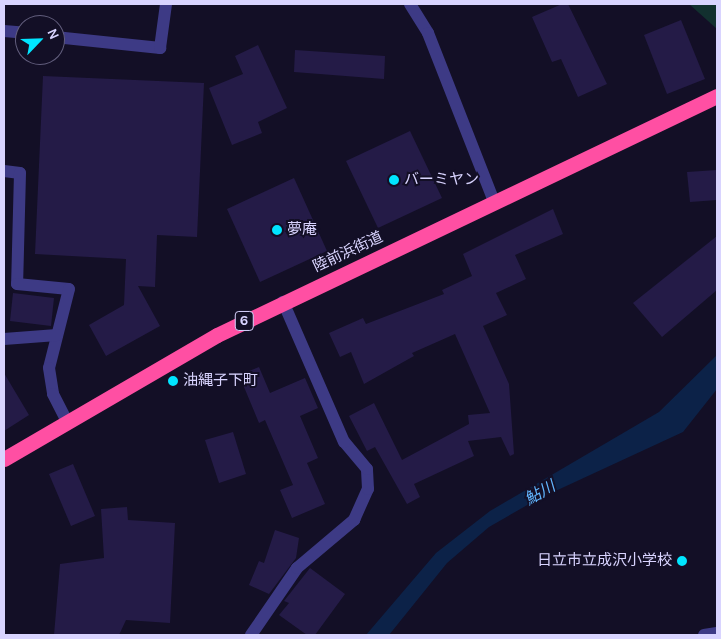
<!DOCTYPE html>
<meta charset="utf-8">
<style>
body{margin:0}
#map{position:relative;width:721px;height:639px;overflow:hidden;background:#130f26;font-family:Karla,"Noto Sans JP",sans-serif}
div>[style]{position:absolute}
.green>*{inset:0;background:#12302f}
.water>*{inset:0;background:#0c2248}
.building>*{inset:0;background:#241b47}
.minor>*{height:12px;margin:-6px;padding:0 6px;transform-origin:6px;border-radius:6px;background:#3d3a85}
.highway>*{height:15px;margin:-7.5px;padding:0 7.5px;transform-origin:7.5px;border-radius:7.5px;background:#ff4fa3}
.dots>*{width:14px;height:14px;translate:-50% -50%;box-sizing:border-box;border:2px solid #130f26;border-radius:50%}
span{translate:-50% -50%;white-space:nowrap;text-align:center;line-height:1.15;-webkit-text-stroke:4px #130f26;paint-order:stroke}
.shield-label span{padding:1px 4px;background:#130f26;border:1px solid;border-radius:4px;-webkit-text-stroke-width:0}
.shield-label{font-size:14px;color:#d9d4ff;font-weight:700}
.poi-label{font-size:15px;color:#d9d4ff}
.left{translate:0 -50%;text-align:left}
.right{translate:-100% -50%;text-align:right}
.street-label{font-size:15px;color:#d9d4ff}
.water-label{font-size:16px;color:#62b6ff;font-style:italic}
.frame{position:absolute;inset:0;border:5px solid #d9d4ff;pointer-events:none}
.north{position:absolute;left:15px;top:15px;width:50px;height:50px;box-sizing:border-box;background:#130f26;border:1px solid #625e7d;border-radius:50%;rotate:66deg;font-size:14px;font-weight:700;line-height:20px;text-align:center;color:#d9d4ff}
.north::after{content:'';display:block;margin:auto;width:18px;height:22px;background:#00e5ff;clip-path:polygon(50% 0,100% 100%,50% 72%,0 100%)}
</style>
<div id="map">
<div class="green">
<div style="clip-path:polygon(689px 4px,717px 4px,717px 29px)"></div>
</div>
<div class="water">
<div style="clip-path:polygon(717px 355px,717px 389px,683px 432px,536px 500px,489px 527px,447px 563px,389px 635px,366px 635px,436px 553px,490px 511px,659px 412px)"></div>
</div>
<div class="building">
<div style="clip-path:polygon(562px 4px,568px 4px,607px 84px,578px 97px,561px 59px,552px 62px,532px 17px)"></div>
<div style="clip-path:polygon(681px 20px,705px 79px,667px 94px,644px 35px)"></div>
<div style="clip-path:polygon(258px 45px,287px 108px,258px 122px,262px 133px,232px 145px,209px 88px,243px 74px,235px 56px)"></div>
<div style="clip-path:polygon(295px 50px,385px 56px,384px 79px,294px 72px)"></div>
<div style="clip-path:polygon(43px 76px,204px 83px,197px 237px,157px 235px,155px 287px,138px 286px,160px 326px,106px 356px,89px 325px,124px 305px,126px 259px,35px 254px)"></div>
<div style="clip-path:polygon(410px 131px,442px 198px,378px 228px,346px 161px)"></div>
<div style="clip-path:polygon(717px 170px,717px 200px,690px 202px,687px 172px)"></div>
<div style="clip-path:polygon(294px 178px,327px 251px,260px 282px,227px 209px)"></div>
<div style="clip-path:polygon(553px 209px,563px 234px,515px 255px,526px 279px,496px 293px,507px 315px,483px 326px,509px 384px,514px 454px,510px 456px,501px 437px,468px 441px,474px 456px,414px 484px,420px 497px,407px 504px,375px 447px,367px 451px,349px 416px,374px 403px,402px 460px,469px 424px,468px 415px,490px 413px,455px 334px,412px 353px,414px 356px,364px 384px,351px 352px,340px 357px,329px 333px,363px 318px,366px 324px,444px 294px,442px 290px,472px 276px,463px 254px)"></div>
<div style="clip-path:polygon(717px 236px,717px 290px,662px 337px,633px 303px)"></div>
<div style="clip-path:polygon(13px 293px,54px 298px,51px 326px,10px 321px)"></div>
<div style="clip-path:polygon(259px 367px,270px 393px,305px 378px,318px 408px,300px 416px,318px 458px,307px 463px,325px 504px,292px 518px,280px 490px,293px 485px,265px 420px,259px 423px,239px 375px)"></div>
<div style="clip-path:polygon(4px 373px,29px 415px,4px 431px)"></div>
<div style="clip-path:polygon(233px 432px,246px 474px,219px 483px,205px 440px)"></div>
<div style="clip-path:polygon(73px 464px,95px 516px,71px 526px,49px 474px)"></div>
<div style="clip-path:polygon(127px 507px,128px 520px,175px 523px,170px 623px,126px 620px,119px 635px,54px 635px,60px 564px,104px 558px,101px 509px)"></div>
<div style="clip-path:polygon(275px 530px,299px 538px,296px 558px,269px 594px,249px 585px,259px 561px,264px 563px)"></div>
<div style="clip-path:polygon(310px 568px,345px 594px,315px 635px,307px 635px,279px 615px,289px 603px,284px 601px)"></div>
</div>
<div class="minor">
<div style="left:410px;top:4px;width:34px;rotate:58deg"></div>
<div style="left:428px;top:33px;width:180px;rotate:68.6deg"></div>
<div style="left:4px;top:31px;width:21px;rotate:5deg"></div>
<div style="left:55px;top:37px;width:106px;rotate:6deg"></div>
<div style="left:160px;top:48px;width:44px;rotate:-82.2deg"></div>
<div style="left:4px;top:171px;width:16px;rotate:7deg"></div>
<div style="left:20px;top:173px;width:111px;rotate:91.5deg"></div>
<div style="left:17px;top:284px;width:52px;rotate:5.5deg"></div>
<div style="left:69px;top:289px;width:81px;rotate:104.2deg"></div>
<div style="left:49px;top:368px;width:26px;rotate:81deg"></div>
<div style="left:53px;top:394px;width:29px;rotate:63deg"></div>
<div style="left:4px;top:339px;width:53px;rotate:-4.3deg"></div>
<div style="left:251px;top:635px;width:81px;rotate:-55.5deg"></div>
<div style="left:297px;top:568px;width:75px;rotate:-40.1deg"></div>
<div style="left:354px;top:520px;width:34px;rotate:-66deg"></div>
<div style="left:368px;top:489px;width:20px;rotate:-93deg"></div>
<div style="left:367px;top:469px;width:35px;rotate:-130deg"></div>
<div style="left:344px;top:442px;width:153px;rotate:-113.5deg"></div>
<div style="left:704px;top:635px;width:13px;rotate:-9deg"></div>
</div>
<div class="highway">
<div style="left:4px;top:459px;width:246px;rotate:-30.2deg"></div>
<div style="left:217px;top:335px;width:554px;rotate:-25.55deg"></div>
</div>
<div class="dots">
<div style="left:394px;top:180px;background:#00e5ff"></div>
<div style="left:277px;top:230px;background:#00e5ff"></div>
<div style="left:173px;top:381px;background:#00e5ff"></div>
<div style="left:682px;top:561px;background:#00e5ff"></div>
</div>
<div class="shield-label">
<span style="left:244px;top:321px">6</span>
</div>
<div class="poi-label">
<span class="left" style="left:404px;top:180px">バーミヤン</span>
<span class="left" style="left:287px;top:230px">夢庵</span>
<span class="left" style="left:183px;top:381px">油縄子下町</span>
<span class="right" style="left:672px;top:561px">日立市立成沢小学校</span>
</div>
<div class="street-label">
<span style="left:348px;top:252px;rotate:-25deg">陸前浜街道</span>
</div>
<div class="water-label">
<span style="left:540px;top:493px;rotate:-30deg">鮎川</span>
</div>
<div class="frame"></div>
<div class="north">N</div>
</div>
